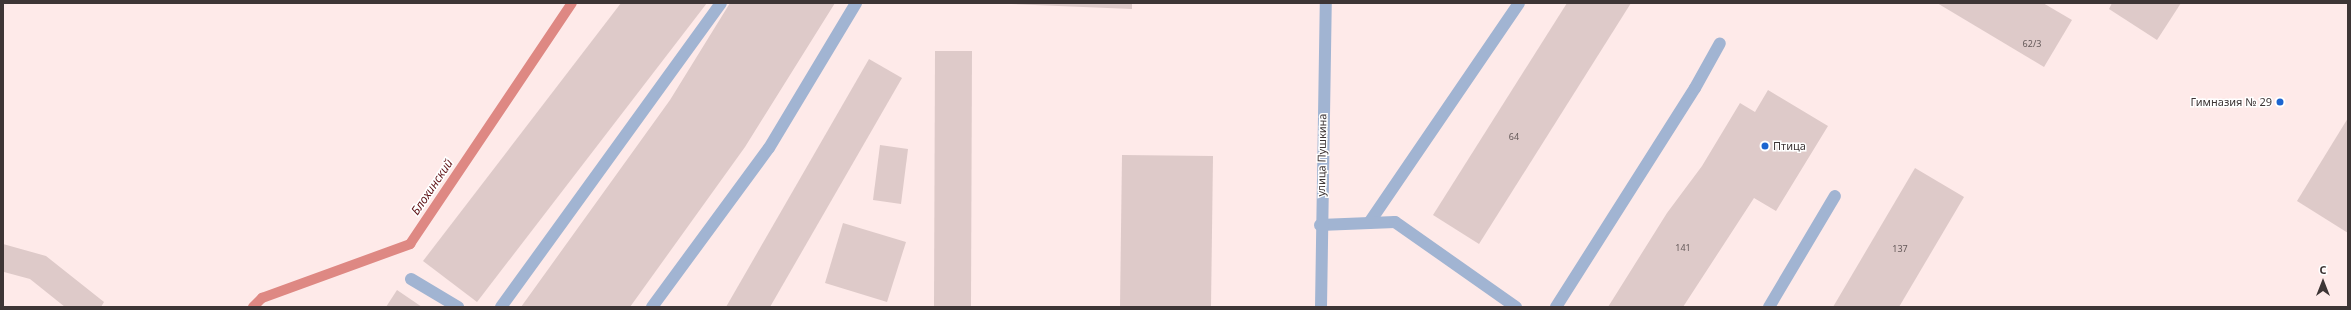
<!DOCTYPE html>
<meta charset="utf-8">
<style>
body{margin:0}
#map{position:relative;width:2351px;height:310px;overflow:hidden;background:#feeae9;font-family:"Noto Sans",sans-serif}
div>[style]{position:absolute}
.stream>*{height:10px;margin:-5px;padding:0 5px;transform-origin:5px;border-radius:5px;background:#de8883}
.building>*{inset:0;background:#decac9}
.service>*{height:12px;margin:-6px;padding:0 6px;transform-origin:6px;border-radius:6px;background:#a1b4d2}
.minor>*{height:12px;margin:-6px;padding:0 6px;transform-origin:6px;border-radius:6px;background:#a1b4d2}
.dots>*{width:11px;height:11px;translate:-50% -50%;box-sizing:border-box;border:2px solid #fff;border-radius:50%}
span{translate:-50% -50%;white-space:nowrap;text-align:center;line-height:1.15;-webkit-text-stroke:3px #fff;paint-order:stroke}
.number-label{font-size:9px;color:#655a5a}
.number-label span{-webkit-text-stroke-width:0}
.poi-label{font-size:11px;color:#3d3535}
.right{translate:-100% -50%;text-align:right}
.left{translate:0 -50%;text-align:left}
.street-label{font-size:11px;color:#3d3535}
.water-label{font-size:12px;color:#5f1115;font-style:italic}
.frame{position:absolute;inset:0;border:4px solid #3d3535;pointer-events:none}
.north{position:absolute;left:2303px;top:262px;width:40px;height:40px;-webkit-text-stroke:3px #fff;paint-order:stroke;rotate:0deg;font-size:11px;font-weight:700;line-height:16px;text-align:center;color:#3d3535}
.north::after{content:'';display:block;margin:auto;width:14px;height:18px;background:#3d3535;clip-path:polygon(50% 0,100% 100%,50% 72%,0 100%)}
</style>
<div id="map">
<div class="stream">
<div style="left:253px;top:307px;width:13px;rotate:-45deg"></div>
<div style="left:262px;top:298px;width:158px;rotate:-20deg"></div>
<div style="left:410px;top:244px;width:290px;rotate:-56.1deg"></div>
</div>
<div class="building">
<div style="clip-path:polygon(621px 3px,707px 3px,477px 302px,423px 261px)"></div>
<div style="clip-path:polygon(730px 3px,835px 3px,745px 147px,630px 307px,521px 307px,670px 100px)"></div>
<div style="clip-path:polygon(985px 3px,1132px 3px,1132px 9px)"></div>
<div style="clip-path:polygon(1567px 3px,1631px 3px,1479px 244px,1433px 215px)"></div>
<div style="clip-path:polygon(1937px 3px,2043px 3px,2072px 20px,2044px 67px)"></div>
<div style="clip-path:polygon(2112px 3px,2181px 3px,2157px 40px,2109px 9px)"></div>
<div style="clip-path:polygon(935px 51px,972px 51px,971px 307px,934px 307px)"></div>
<div style="clip-path:polygon(869px 59px,902px 78px,770px 307px,726px 307px)"></div>
<div style="clip-path:polygon(1768px 90px,1828px 126px,1776px 211px,1754px 198px,1683px 307px,1608px 307px,1667px 213px,1702px 166px,1740px 103px,1755px 112px)"></div>
<div style="clip-path:polygon(2348px 118px,2348px 233px,2297px 201px)"></div>
<div style="clip-path:polygon(880px 145px,908px 149px,901px 204px,873px 200px)"></div>
<div style="clip-path:polygon(1122px 155px,1213px 156px,1211px 307px,1120px 307px)"></div>
<div style="clip-path:polygon(1915px 168px,1964px 197px,1899px 307px,1833px 307px)"></div>
<div style="clip-path:polygon(843px 223px,906px 242px,887px 302px,825px 283px)"></div>
<div style="clip-path:polygon(3px 244px,46px 256px,104px 302px,101px 307px,65px 307px,30px 279px,4px 272px,3px 274px)"></div>
<div style="clip-path:polygon(397px 290px,422px 307px,386px 307px)"></div>
</div>
<div class="service">
<div style="left:1369px;top:223px;width:266px;rotate:-55.7deg"></div>
<div style="left:1320px;top:225px;width:75px;rotate:-2.3deg"></div>
<div style="left:1395px;top:222px;width:148px;rotate:35.1deg"></div>
<div style="left:411px;top:279px;width:55px;rotate:30.8deg"></div>
<div style="left:501px;top:307px;width:375px;rotate:-54.1deg"></div>
<div style="left:652px;top:307px;width:197px;rotate:-53.7deg"></div>
<div style="left:769px;top:148px;width:169px;rotate:-59deg"></div>
<div style="left:1556px;top:307px;width:259px;rotate:-57.6deg"></div>
<div style="left:1695px;top:88px;width:51px;rotate:-60.9deg"></div>
<div style="left:1769px;top:307px;width:129px;rotate:-59.3deg"></div>
</div>
<div class="minor">
<div style="left:1321px;top:307px;width:304px;rotate:-89.1deg"></div>
</div>
<div class="dots">
<div style="left:2280px;top:102px;background:#1c65d0"></div>
<div style="left:1765px;top:146px;background:#1c65d0"></div>
</div>
<div class="number-label">
<span style="left:2032px;top:44px">62/3</span>
<span style="left:1514px;top:137px">64</span>
<span style="left:1683px;top:248px">141</span>
<span style="left:1900px;top:249px">137</span>
</div>
<div class="poi-label">
<span class="right" style="left:2272px;top:102px">Гимназия № 29</span>
<span class="left" style="left:1773px;top:146px">Птица</span>
</div>
<div class="street-label">
<span style="left:1322px;top:155px;rotate:-89deg">улица Пушкина</span>
</div>
<div class="water-label">
<span style="left:432px;top:187px;rotate:-56deg">Блохинский</span>
</div>
<div class="frame"></div>
<div class="north">С</div>
</div>
